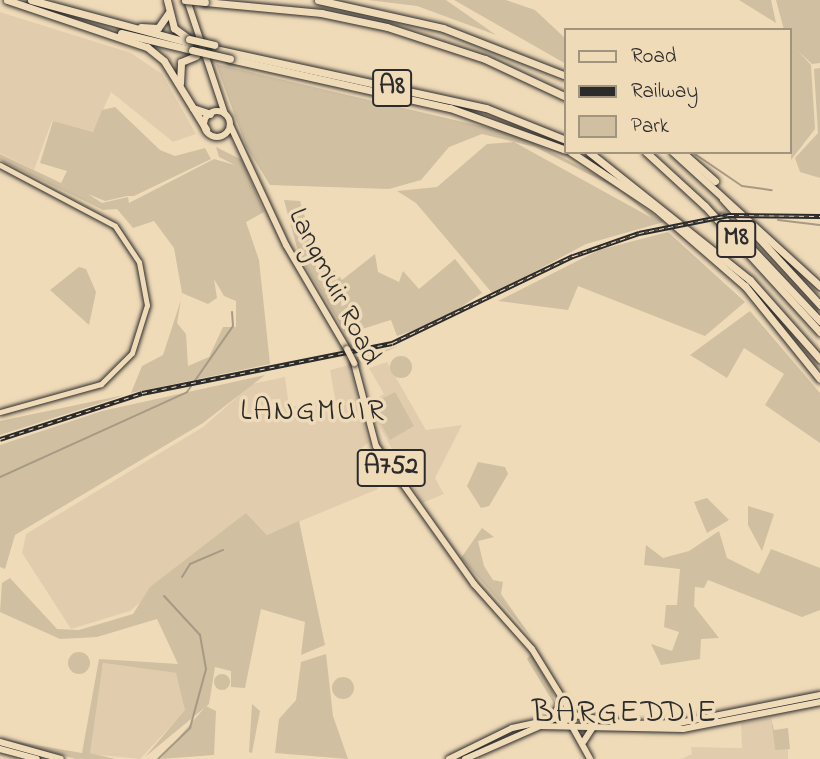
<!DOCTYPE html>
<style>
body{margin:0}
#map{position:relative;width:820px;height:759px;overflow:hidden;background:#f0dbb9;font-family:"Indie Flower",sans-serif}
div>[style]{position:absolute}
.built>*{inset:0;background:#e1cdae}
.green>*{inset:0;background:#d0bfa1}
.round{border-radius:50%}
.stream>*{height:2px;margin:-1px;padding:0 1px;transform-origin:1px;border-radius:1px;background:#a79a84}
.roads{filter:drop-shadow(0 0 2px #2b2b2b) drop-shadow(0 0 2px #2b2b2b)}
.minor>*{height:5px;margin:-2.5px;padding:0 2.5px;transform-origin:2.5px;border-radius:2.5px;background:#f0dbb9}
.major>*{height:6px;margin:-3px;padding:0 3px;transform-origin:3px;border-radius:3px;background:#f0dbb9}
.major>.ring{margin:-3px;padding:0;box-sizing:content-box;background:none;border:6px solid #f0dbb9;border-radius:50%}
.highway>*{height:7px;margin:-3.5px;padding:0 3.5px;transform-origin:3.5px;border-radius:3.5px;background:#f0dbb9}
.rail>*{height:4.5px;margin-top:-2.25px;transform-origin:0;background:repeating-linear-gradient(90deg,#f0dbb9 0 5px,#2b2b2b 0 10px);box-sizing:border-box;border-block:2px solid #2b2b2b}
.bridges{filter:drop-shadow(0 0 2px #2b2b2b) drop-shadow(0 0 2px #2b2b2b)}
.major-bridge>*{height:6px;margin:-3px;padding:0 3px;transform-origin:3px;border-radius:3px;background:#f0dbb9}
.highway-bridge>*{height:7px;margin:-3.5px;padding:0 3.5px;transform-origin:3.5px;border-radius:3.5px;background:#f0dbb9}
span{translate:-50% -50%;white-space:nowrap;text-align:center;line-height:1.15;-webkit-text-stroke:7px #f0dbb9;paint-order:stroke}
.shield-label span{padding:2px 5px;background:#f0dbb9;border:2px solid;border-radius:5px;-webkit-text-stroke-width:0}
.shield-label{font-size:26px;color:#2b2b2b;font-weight:700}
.street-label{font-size:28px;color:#2b2b2b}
.neighbourhood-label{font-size:30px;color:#2b2b2b;letter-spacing:2px}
.quarter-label{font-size:32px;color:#2b2b2b;letter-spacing:2px}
.legend{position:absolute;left:564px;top:28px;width:228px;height:126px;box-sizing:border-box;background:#f0dbb9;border:2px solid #a19580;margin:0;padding:9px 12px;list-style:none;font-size:21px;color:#2b2b2b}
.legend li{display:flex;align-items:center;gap:14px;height:35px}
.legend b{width:35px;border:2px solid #a19580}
</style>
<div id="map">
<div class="built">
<div style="clip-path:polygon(0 12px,131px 53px,162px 74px,196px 134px,173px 142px,111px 92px,93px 132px,52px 121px,34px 170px,0 153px)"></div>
<div style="clip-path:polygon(387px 362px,426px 430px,462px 425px,435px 478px,444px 494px,422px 503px,367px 404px,384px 394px,369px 368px)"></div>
<div style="clip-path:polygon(350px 365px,368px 443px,357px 451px,378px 489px,267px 535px,246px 513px,130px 611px,71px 629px,22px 553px,26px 534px,203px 427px,252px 384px,285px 377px,289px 407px,335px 399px,330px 370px)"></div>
<div style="clip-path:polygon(103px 663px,176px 673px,184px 689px,185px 711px,140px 759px,89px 754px)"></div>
<div style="clip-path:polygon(771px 718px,775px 749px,788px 749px,788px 759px,681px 759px,692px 754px,691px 747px,742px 748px,741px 723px)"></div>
</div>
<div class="green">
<div style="clip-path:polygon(368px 0,446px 0,496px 35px,417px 6px)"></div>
<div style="clip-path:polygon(454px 0,506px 0,535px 10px,566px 39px,566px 64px)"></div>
<div style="clip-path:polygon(739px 0,771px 0,776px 23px)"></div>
<div style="clip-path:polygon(776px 0,820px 0,820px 63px,812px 64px,798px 51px,811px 65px,815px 129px,791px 160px,790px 30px,784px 30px)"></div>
<div style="clip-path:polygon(216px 64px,519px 135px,608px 181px,664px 222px,586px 244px,493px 294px,416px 203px,397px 191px,437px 187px,487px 144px,514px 142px,652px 218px,620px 190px,535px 147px,482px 134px,449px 147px,421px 180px,389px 189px,270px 185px,246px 146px)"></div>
<div style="clip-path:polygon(820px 68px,820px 178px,800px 172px,795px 158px,818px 133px,814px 69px)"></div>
<div style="clip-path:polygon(115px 107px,160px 150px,175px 156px,205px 148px,211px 159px,134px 196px,127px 196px,105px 201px,88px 194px,102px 203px,128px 197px,129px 203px,214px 159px,235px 165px,219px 157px,216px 147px,242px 160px,264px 212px,246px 222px,259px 260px,270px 364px,131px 393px,142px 366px,163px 355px,181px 300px,177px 323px,186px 334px,188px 366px,209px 357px,223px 327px,236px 327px,236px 301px,224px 296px,214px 279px,217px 298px,208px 304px,182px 293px,174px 248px,154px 221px,133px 228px,117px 209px,103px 210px,0 160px,0 154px,61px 183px,67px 171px,40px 163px,53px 121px,93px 132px,102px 110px)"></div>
<div style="clip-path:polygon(284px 200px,300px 201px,314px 246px,342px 280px,375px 254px,378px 272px,399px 282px,403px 271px,419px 289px,455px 259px,482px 293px,440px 321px,397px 336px,391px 320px,346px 334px,299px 255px)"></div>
<div style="clip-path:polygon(668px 232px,745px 302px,705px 336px,578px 286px,568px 310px,498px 301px,599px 250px)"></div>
<div style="clip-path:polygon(79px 267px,86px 269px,96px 292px,89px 325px,50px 290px)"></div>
<div style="clip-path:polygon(750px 311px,820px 393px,820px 443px,765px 405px,784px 374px,744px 348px,727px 378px,690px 355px)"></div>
<div style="clip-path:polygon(398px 346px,363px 362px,356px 357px,382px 351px)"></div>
<div class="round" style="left:390px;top:356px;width:22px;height:22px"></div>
<div style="clip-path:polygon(265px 375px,203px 423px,15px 535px,5px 569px,0 567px,0 445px,102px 411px)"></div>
<div style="clip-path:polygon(395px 392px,414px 426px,390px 440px,370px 405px)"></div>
<div style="clip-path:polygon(124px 395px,110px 400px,0 435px,0 421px)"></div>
<div style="clip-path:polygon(478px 462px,505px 467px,508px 474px,489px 506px,481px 508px,467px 486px)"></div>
<div style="clip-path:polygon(707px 498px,729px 520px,707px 533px,694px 502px)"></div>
<div style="clip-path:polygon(748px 506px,774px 514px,762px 551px,748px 525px)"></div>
<div style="clip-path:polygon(246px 513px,267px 535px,299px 521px,325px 645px,301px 655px,305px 622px,261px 609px,245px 688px,231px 687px,231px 671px,215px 667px,209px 704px,145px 757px,185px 710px,176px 673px,103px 663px,90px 753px,115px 759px,76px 759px,1px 739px,82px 753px,99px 659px,178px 664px,157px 619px,97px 637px,60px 639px,0 612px,2px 583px,10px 578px,57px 629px,79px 630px,133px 614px,150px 587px)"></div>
<div style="clip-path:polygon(482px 528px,494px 537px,478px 541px,484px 566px,493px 580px,503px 582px,501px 594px,531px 637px,461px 558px)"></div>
<div style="clip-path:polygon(719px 531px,727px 558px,759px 574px,771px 549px,820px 568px,820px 610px,802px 617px,708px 580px,704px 588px,695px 587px,694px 606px,719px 638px,701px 639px,700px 659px,661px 665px,651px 644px,672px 651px,679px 632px,664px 627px,666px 605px,677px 605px,680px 569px,644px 565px,646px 545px,663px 558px,689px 551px)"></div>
<div class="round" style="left:68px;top:652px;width:22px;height:22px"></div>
<div style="clip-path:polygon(326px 654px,333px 716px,348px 759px,275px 753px,279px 719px,296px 700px,301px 662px)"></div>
<div style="clip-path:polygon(531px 654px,552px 690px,556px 707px,527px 659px)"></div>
<div class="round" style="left:214px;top:674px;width:16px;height:16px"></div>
<div class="round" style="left:332px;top:677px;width:22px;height:22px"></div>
<div style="clip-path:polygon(252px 704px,260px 711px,252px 753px,249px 752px)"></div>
<div style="clip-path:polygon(206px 706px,216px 711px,214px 755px,160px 759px)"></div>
<div style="clip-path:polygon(771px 718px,774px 730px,788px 728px,790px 749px,775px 750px)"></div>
</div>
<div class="stream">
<div style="left:692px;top:152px;width:60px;rotate:34.2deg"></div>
<div style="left:742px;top:186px;width:30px;rotate:8deg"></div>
<div style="left:778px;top:220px;width:42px;rotate:6.8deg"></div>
<div style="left:0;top:477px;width:205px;rotate:-24.4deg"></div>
<div style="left:187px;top:392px;width:80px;rotate:-55.1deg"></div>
<div style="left:233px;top:326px;width:14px;rotate:-94deg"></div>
<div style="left:182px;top:577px;width:15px;rotate:-58deg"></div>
<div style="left:190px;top:564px;width:36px;rotate:-23deg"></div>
<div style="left:158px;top:759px;width:45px;rotate:-44.1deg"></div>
<div style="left:190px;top:728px;width:61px;rotate:-74.8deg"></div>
<div style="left:206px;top:669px;width:35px;rotate:-100deg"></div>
<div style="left:200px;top:635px;width:53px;rotate:-132.7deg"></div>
</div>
<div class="roads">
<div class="minor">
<div style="left:0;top:165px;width:130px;rotate:27.9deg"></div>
<div style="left:115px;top:226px;width:43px;rotate:56.3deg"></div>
<div style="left:139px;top:262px;width:44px;rotate:79.5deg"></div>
<div style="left:147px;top:305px;width:50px;rotate:107.4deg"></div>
<div style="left:132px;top:353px;width:44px;rotate:135deg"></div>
<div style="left:101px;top:384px;width:105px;rotate:164.5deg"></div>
</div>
<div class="major">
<div style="left:187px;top:0;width:120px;rotate:71.6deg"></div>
<div class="ring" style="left:204px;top:111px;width:20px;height:20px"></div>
<div style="left:230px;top:125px;width:132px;rotate:65deg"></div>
<div style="left:286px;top:245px;width:121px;rotate:59.6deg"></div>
<div style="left:354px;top:363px;width:86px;rotate:75.2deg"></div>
<div style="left:376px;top:446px;width:169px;rotate:54.6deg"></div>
<div style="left:474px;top:584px;width:87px;rotate:48.3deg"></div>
<div style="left:532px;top:649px;width:76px;rotate:58.4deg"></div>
<div style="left:552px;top:718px;width:17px;rotate:-59deg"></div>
<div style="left:564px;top:724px;width:11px;rotate:-68deg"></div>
<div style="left:568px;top:714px;width:61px;rotate:9.5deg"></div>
<div style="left:628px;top:724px;width:51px;rotate:-1.1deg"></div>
<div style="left:679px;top:723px;width:144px;rotate:-11.2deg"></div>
<div style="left:573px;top:728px;width:35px;rotate:61deg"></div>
<div style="left:584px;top:741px;width:17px;rotate:-57deg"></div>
<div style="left:0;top:742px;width:63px;rotate:15.6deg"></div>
<div style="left:0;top:749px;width:38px;rotate:15deg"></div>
<div style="left:449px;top:759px;width:70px;rotate:-26.2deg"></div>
<div style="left:512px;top:728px;width:52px;rotate:-12.2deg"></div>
<div style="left:465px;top:759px;width:82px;rotate:-23.7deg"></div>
<div style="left:540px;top:726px;width:143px;rotate:1.2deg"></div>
<div style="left:683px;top:729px;width:140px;rotate:-11.1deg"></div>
</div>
<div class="highway">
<div style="left:7px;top:0;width:148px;rotate:18.6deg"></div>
<div style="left:147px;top:47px;width:22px;rotate:39deg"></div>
<div style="left:164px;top:61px;width:80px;rotate:58.3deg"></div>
<div style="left:31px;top:0;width:165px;rotate:15.1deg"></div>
<div style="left:167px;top:0;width:29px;rotate:76deg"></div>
<div style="left:174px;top:28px;width:19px;rotate:36deg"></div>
<div style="left:318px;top:0;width:128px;rotate:12.6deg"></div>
<div style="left:443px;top:28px;width:132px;rotate:21.3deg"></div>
<div style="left:205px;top:2px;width:117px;rotate:5.4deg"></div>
<div style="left:321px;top:13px;width:67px;rotate:12deg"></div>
<div style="left:387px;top:27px;width:103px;rotate:18.1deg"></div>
<div style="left:485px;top:59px;width:89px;rotate:25.1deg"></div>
<div style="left:141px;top:27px;width:17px;rotate:3deg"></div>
<div style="left:158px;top:28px;width:19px;rotate:-55deg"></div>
<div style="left:121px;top:33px;width:73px;rotate:13.5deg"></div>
<div style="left:215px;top:49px;width:277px;rotate:12.3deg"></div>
<div style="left:486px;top:108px;width:86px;rotate:21.8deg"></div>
<div style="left:230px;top:59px;width:225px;rotate:12.6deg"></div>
<div style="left:450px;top:108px;width:123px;rotate:19.9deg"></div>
<div style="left:180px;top:83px;width:21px;rotate:-87deg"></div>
<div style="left:181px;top:62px;width:16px;rotate:-22deg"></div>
<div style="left:193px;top:108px;width:18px;rotate:19deg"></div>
<div style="left:571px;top:152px;width:102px;rotate:33.8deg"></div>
<div style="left:656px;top:209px;width:118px;rotate:40.9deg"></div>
<div style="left:745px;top:286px;width:119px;rotate:51.1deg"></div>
<div style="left:589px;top:152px;width:206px;rotate:38.5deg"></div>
<div style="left:750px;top:280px;width:106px;rotate:48.5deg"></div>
<div style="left:646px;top:152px;width:80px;rotate:42.5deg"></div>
<div style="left:705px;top:206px;width:171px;rotate:47.6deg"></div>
<div style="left:673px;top:152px;width:199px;rotate:42.4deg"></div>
<div style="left:682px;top:152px;width:44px;rotate:41.3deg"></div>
<div style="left:723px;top:199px;width:144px;rotate:47.5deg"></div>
<div style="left:722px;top:217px;width:143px;rotate:46.7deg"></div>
</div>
</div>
<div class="rail">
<div style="left:0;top:439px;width:149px;rotate:-17.9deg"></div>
<div style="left:142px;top:393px;width:255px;rotate:-11.3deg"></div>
<div style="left:392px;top:343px;width:201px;rotate:-25.7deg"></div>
<div style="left:573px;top:256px;width:70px;rotate:-19.2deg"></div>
<div style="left:639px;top:233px;width:92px;rotate:-11.3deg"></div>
<div style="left:729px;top:215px;width:91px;rotate:0.6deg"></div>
</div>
<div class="bridges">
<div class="major-bridge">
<div style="left:347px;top:349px;width:16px;rotate:63deg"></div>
</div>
<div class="highway-bridge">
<div style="left:185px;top:0;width:20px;rotate:6deg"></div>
<div style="left:189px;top:39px;width:26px;rotate:13deg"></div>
<div style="left:192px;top:50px;width:39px;rotate:13deg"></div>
</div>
</div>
<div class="shield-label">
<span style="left:392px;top:88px">A8</span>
<span style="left:736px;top:239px">M8</span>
<span style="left:391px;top:468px">A752</span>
</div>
<div class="street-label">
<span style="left:333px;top:287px;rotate:63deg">Langmuir Road</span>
</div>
<div class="neighbourhood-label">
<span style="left:313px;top:412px">LANGMUIR</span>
</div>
<div class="quarter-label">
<span style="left:625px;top:714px">BARGEDDIE</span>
</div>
<ul class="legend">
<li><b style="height:9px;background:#f0dbb9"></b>Road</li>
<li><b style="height:9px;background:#2b2b2b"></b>Railway</li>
<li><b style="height:19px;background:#d0bfa1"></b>Park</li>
</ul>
</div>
